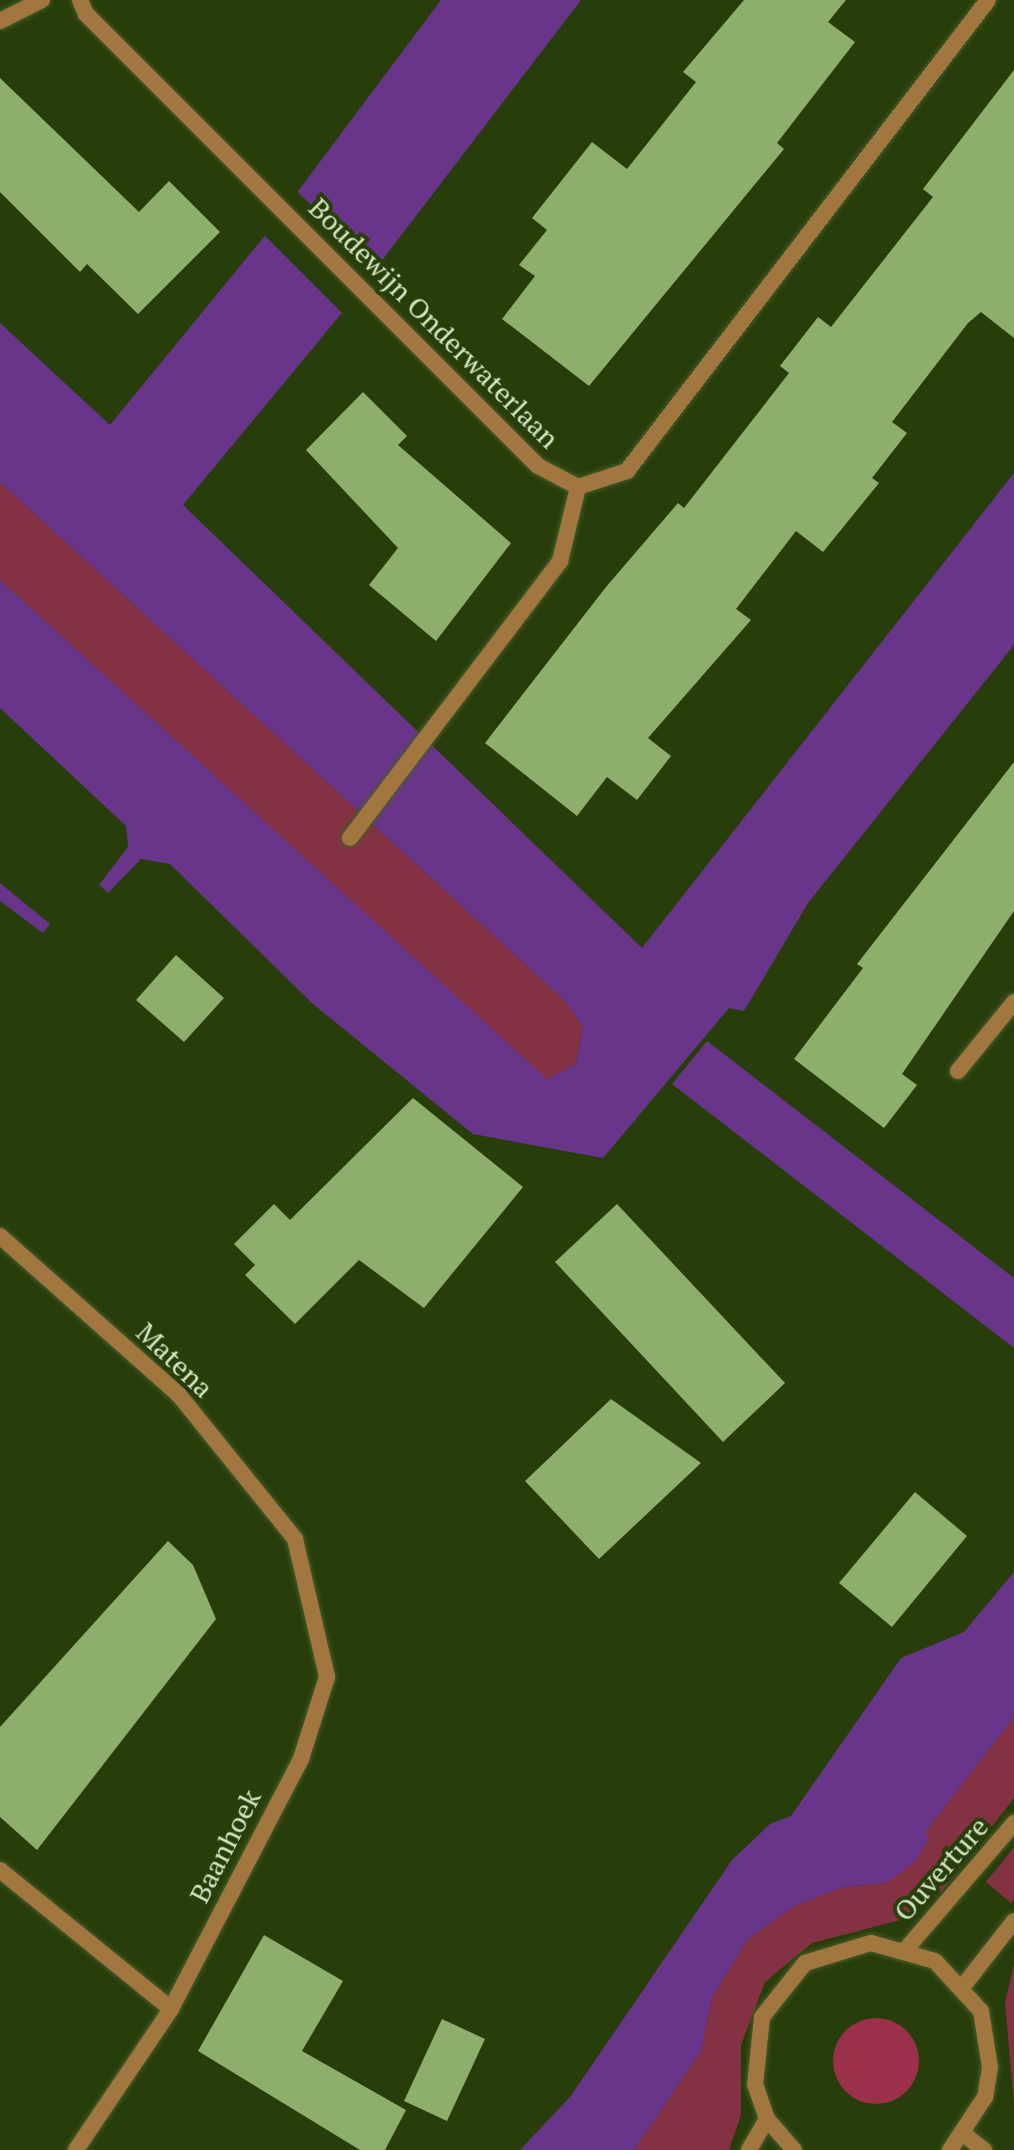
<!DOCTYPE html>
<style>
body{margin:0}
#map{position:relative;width:1014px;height:2150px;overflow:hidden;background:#283e0a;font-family:"PT Serif",serif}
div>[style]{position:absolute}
.green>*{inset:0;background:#843143}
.forest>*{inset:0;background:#9a3049}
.round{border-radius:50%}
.water>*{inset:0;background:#69358a}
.pier>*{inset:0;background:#283e0a}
.building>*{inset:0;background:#8eaf6c}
.roads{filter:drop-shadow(0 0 2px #475c2b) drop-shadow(0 0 2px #475c2b)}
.service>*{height:16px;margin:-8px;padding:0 8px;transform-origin:8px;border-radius:8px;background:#a2763f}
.minor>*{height:16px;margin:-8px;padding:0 8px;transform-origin:8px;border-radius:8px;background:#a2763f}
.tertiary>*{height:16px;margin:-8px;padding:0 8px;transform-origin:8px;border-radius:8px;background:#a2763f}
span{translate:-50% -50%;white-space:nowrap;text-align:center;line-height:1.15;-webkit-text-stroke:8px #283e0a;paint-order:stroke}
.street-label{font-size:28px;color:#d3e5c3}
</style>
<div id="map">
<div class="green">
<div style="clip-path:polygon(0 482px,565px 1001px,583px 1027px,576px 1064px,547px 1080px,0 580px)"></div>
<div style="clip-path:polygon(1014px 1717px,1014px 1798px,943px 1890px,904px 1919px,812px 1943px,765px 1982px,741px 2045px,741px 2115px,729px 2150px,634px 2150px,701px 2051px,712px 1997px,748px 1939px,796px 1905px,844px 1887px,886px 1883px)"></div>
<div style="clip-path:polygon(1014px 1847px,1014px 1899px,1011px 1903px,986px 1882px)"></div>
<div style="clip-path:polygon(1014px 1965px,1014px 2103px,1005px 2003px)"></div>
</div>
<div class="forest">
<div class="round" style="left:833px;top:2018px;width:86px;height:86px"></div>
</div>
<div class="water">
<div style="clip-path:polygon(441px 0,581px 0,341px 314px,183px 505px,642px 948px,1014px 473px,1014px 645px,808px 903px,744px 1011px,729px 1008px,603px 1158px,473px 1134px,313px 1004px,170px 864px,141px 859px,108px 893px,99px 885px,128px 847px,126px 826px,0 708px,0 580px,547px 1079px,576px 1064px,583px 1027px,565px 1001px,0 482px,0 323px,110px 425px,263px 238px)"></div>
<div style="clip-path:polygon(0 883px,50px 924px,43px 933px,0 901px)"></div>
<div style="clip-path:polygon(707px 1041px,1014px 1278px,1014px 1348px,672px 1084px)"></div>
<div style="clip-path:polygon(1014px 1572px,1014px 1717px,926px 1831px,928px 1841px,914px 1863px,886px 1883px,844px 1887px,796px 1905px,748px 1939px,712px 1997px,701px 2051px,634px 2150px,520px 2150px,570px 2097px,732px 1860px,770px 1824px,791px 1816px,901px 1658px,964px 1632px)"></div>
</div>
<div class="pier">
<div style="clip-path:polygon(292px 187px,380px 269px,345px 316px,262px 233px)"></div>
</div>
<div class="building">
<div style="clip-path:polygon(744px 0,846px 0,828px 22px,855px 42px,777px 143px,784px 149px,589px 386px,502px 319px,535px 276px,519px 265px,547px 230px,532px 218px,592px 142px,627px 169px,696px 82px,683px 72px)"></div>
<div style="clip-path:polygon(1014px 70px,1014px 338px,981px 312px,968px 323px,892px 422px,907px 433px,872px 478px,879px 483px,823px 552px,796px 531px,736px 609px,751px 620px,648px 738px,671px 756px,637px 800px,607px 777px,577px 816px,485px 743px,606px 587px,678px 503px,684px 508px,789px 373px,780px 366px,818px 317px,831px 327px,933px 197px,923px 189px)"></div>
<div style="clip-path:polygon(0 78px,139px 212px,169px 181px,220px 232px,138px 314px,87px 264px,80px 272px,0 192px)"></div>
<div style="clip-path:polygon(363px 392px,407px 436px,398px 445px,511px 543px,436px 641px,369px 585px,398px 548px,306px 450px)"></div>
<div style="clip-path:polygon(1014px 762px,1014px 911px,902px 1074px,917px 1085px,884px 1128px,794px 1059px,863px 968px,857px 964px)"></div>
<div style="clip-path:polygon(176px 955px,224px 998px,184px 1042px,136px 1000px)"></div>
<div style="clip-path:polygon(413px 1098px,523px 1187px,424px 1308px,359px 1260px,295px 1324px,245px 1275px,255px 1265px,234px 1244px,274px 1204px,290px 1220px)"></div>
<div style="clip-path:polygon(617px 1204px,785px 1383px,723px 1442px,555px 1262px)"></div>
<div style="clip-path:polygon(611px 1399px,701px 1463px,599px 1559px,525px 1481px)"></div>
<div style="clip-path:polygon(915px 1492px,967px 1536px,892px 1627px,839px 1583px)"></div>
<div style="clip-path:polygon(168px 1541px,193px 1565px,216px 1619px,37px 1850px,0 1817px,0 1727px)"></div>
<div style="clip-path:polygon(264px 1935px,343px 1981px,302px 2051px,406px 2110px,385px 2150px,360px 2150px,198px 2051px)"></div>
<div style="clip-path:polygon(442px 2019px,485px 2039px,447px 2121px,404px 2101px)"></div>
</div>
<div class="roads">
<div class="service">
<div style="left:0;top:21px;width:47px;rotate:-26.6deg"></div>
<div style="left:350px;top:838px;width:348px;rotate:-52.8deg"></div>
<div style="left:560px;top:561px;width:76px;rotate:-76.3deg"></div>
<div style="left:0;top:1870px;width:220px;rotate:39.1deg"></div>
</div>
<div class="minor">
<div style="left:80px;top:0;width:15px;rotate:67deg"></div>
<div style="left:86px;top:14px;width:639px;rotate:45deg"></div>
<div style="left:538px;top:466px;width:45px;rotate:27.7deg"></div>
<div style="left:578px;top:487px;width:52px;rotate:-18.1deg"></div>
<div style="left:627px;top:471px;width:593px;rotate:-52.53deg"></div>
<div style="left:958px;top:1071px;width:89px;rotate:-50.9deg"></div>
<div style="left:0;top:1236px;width:239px;rotate:41.6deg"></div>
<div style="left:179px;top:1395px;width:185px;rotate:51.1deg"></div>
<div style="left:295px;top:1539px;width:142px;rotate:76.9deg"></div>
<div style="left:327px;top:1677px;width:86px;rotate:107.6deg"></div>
<div style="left:301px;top:1759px;width:282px;rotate:117.5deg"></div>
<div style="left:171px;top:2009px;width:170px;rotate:124deg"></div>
<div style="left:966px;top:2136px;width:23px;rotate:38deg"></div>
</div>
<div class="tertiary">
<div style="left:907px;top:1948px;width:165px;rotate:-49.4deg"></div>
<div style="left:964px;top:1985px;width:81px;rotate:-52deg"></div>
<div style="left:749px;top:2150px;width:36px;rotate:-60deg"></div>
<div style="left:794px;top:2150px;width:41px;rotate:-131.1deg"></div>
<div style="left:767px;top:2119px;width:36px;rotate:-109deg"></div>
<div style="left:755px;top:2085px;width:68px;rotate:-84.1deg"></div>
<div style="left:762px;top:2017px;width:69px;rotate:-51.5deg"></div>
<div style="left:805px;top:1963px;width:69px;rotate:-16.9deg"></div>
<div style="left:871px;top:1943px;width:66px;rotate:15.7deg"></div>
<div style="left:935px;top:1961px;width:68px;rotate:47.4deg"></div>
<div style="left:981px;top:2011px;width:57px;rotate:80.9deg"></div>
<div style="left:990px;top:2067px;width:30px;rotate:99deg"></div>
<div style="left:985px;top:2097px;width:64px;rotate:123.4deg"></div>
</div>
</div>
<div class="street-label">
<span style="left:434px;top:323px;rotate:45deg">Boudewijn Onderwaterlaan</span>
<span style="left:175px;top:1360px;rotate:44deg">Matena</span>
<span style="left:225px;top:1846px;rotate:-63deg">Baanhoek</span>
<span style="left:941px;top:1869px;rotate:-49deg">Ouverture</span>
</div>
</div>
